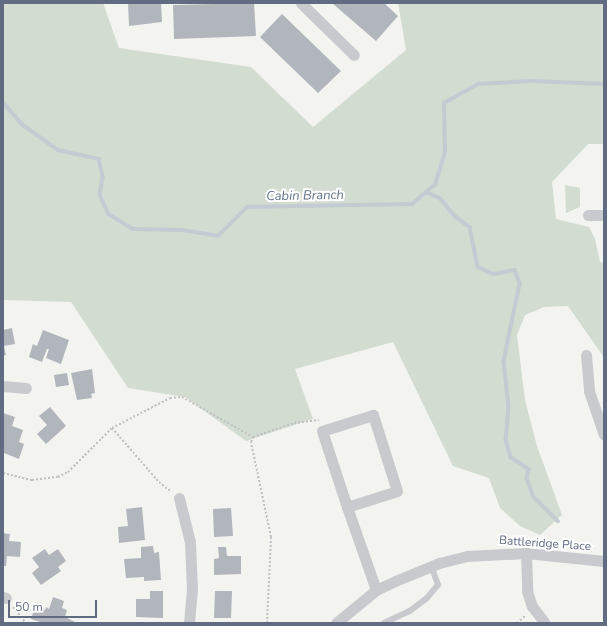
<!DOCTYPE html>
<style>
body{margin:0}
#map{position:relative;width:607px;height:626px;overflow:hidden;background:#f3f4f0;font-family:"Nunito Sans",sans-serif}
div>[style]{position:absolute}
.green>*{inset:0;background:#d2dcd0}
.stream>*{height:3.5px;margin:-1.75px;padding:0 1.75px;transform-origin:1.75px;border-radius:1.75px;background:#c4cbd2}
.building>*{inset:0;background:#b1b5bc}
.path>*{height:2px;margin-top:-1px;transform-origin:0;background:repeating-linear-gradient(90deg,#bfc0c2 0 2px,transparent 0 4px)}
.lane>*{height:5.5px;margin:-2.75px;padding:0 2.75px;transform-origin:2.75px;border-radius:2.75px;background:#c8cace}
.street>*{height:11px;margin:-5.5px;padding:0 5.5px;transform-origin:5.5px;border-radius:5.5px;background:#c8cace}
span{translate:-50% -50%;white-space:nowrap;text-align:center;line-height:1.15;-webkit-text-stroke:4px #fff;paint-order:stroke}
.street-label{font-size:12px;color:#616c83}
.water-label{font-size:13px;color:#617488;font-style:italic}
.frame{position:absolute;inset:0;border:4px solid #616c83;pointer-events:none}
.scale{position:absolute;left:8px;top:600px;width:89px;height:18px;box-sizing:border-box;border:2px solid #616c83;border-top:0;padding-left:5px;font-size:12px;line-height:14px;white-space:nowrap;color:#616c83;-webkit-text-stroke:3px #fff;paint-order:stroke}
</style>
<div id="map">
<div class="green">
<div style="clip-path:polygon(3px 3px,103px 3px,119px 48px,251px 67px,313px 127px,406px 50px,398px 3px,604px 3px,604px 144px,588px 144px,552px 182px,556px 219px,589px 227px,595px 239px,600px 262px,604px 263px,604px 393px,603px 356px,568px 306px,544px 307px,525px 315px,517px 335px,525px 400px,537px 446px,562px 515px,540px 535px,520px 526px,500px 508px,489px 478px,453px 466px,393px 342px,295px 369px,313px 419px,246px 441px,185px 397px,128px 388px,71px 302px,3px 300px)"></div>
<div style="clip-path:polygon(565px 185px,580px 188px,580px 207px,566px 213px)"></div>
</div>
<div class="stream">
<div style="left:3px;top:102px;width:30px;rotate:49deg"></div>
<div style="left:23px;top:125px;width:43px;rotate:35.5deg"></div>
<div style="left:58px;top:150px;width:42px;rotate:12.4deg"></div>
<div style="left:99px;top:159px;width:18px;rotate:77deg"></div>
<div style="left:103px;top:177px;width:18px;rotate:99deg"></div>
<div style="left:100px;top:195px;width:21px;rotate:65deg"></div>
<div style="left:109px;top:214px;width:28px;rotate:32deg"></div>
<div style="left:133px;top:229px;width:49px;rotate:1.2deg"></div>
<div style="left:182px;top:230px;width:36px;rotate:9deg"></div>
<div style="left:218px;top:236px;width:41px;rotate:-45deg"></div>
<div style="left:247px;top:207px;width:165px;rotate:-1deg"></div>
<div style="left:412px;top:204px;width:30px;rotate:-40deg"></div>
<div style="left:435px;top:185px;width:34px;rotate:-73deg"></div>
<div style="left:445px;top:152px;width:49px;rotate:-91.2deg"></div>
<div style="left:444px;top:103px;width:39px;rotate:-29deg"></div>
<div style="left:478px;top:84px;width:53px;rotate:-3.2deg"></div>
<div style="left:531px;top:81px;width:73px;rotate:2.4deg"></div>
<div style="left:426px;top:192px;width:15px;rotate:23deg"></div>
<div style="left:440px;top:198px;width:25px;rotate:50deg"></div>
<div style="left:456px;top:217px;width:17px;rotate:36deg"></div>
<div style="left:470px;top:227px;width:41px;rotate:78.7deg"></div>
<div style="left:478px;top:267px;width:17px;rotate:24deg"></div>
<div style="left:494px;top:274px;width:21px;rotate:-11deg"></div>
<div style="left:515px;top:270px;width:15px;rotate:70deg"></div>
<div style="left:520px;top:284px;width:79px;rotate:101.7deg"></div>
<div style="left:504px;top:361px;width:46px;rotate:83.8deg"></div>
<div style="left:509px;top:407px;width:33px;rotate:95deg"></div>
<div style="left:506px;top:440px;width:18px;rotate:74deg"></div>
<div style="left:511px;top:457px;width:22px;rotate:34deg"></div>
<div style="left:529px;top:469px;width:9px;rotate:103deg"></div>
<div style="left:527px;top:478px;width:20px;rotate:70deg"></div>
<div style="left:534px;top:497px;width:34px;rotate:45deg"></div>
</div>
<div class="building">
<div style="clip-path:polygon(128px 3px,161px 3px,162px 22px,129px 26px)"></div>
<div style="clip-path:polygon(254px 3px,256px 36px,174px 39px,173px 5px)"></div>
<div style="clip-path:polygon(332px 3px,384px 3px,398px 16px,376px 41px)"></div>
<div style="clip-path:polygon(282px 14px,341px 71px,318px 93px,260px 37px)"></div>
<div style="clip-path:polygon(12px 328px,15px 344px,4px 346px,6px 355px,3px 356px,3px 330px)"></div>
<div style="clip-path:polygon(43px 330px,69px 340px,61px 364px,46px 358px,49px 349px,47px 349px,42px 362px,29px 357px,33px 344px,37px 346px)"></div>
<div style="clip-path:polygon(92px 369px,95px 393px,91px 394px,92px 398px,77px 400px,71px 373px)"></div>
<div style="clip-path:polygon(67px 373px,69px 385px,56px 387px,54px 375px)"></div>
<div style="clip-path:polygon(50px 407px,66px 426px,46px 444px,37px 434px,47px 425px,39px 416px)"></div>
<div style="clip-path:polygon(3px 413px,15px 417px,12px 426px,23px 430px,19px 442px,24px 444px,19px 459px,4px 453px)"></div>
<div style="clip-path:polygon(142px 507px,145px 540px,119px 543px,118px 527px,128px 526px,126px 509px)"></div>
<div style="clip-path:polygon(231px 508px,233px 536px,214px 537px,213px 509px)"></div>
<div style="clip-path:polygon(3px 533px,10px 534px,9px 541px,21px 542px,20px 557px,7px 556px,6px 566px,3px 566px)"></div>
<div style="clip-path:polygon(153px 546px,154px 553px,159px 552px,161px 580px,144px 581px,144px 577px,126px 578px,124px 559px,141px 558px,141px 547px)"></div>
<div style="clip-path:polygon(218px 547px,226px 547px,227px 556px,241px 556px,241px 574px,214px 575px,214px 559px,219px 558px)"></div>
<div style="clip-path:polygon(45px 549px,49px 555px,58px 549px,66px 561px,58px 567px,61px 571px,41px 585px,32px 573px,39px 567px,32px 558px)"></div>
<div style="clip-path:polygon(150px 591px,163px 591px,163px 618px,136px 617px,136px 599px,150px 599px)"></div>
<div style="clip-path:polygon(215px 591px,232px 591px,231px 618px,214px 618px)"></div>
<div style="clip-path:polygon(53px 597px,64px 601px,62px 608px,67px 610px,65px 617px,77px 623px,43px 623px,31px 619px,35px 607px,45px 610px,46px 607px,49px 609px)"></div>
</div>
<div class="path">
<div style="left:112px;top:428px;width:72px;rotate:49deg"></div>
<div style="left:159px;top:482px;width:14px;rotate:39deg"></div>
<div style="left:3px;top:473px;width:30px;rotate:14deg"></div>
<div style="left:32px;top:480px;width:26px;rotate:-7deg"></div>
<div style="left:58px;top:477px;width:11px;rotate:-27deg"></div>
<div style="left:68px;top:472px;width:62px;rotate:-45deg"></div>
<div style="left:112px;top:428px;width:65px;rotate:-27.3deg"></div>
<div style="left:170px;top:398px;width:12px;rotate:-5deg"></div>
<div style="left:182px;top:397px;width:81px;rotate:29.4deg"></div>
<div style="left:13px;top:607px;width:21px;rotate:51deg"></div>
<div style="left:267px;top:623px;width:86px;rotate:-87.3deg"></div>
<div style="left:271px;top:537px;width:97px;rotate:-101.9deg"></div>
<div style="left:251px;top:442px;width:5px;rotate:-68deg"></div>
<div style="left:253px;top:437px;width:43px;rotate:-18.9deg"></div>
<div style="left:294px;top:423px;width:25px;rotate:-7deg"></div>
<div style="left:517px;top:623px;width:11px;rotate:-41deg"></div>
</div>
<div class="lane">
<div style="left:384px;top:623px;width:29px;rotate:-25deg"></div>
<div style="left:410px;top:611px;width:21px;rotate:-37deg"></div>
<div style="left:427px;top:598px;width:17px;rotate:-50deg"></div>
<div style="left:438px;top:585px;width:20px;rotate:-110deg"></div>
</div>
<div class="street">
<div style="left:301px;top:3px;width:74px;rotate:44.5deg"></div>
<div style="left:588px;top:215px;width:16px"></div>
<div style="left:586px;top:355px;width:36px;rotate:85deg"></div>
<div style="left:589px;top:391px;width:46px;rotate:71.2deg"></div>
<div style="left:3px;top:386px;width:23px;rotate:5deg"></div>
<div style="left:179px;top:498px;width:45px;rotate:76deg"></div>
<div style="left:190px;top:542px;width:47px;rotate:87.6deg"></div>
<div style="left:192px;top:589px;width:34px;rotate:95deg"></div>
<div style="left:347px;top:507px;width:52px;rotate:-17.7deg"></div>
<div style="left:397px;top:491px;width:80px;rotate:-107.5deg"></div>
<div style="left:373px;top:415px;width:53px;rotate:162.6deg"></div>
<div style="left:322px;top:431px;width:80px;rotate:71.8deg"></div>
<div style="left:347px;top:507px;width:88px;rotate:70.7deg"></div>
<div style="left:526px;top:553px;width:38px;rotate:88deg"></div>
<div style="left:527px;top:591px;width:16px;rotate:72deg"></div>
<div style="left:532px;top:606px;width:21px;rotate:53deg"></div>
<div style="left:3px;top:597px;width:3px;rotate:18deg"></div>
<div style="left:336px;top:623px;width:52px;rotate:-39.5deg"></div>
<div style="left:376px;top:590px;width:21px;rotate:-25deg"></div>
<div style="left:395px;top:581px;width:48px;rotate:-22.2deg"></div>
<div style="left:439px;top:563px;width:29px;rotate:-14deg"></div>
<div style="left:467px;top:556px;width:59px;rotate:-2.9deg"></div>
<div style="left:526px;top:553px;width:78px;rotate:5.9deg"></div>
</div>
<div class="street-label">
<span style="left:545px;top:544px;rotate:4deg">Battleridge Place</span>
</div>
<div class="water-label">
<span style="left:305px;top:196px;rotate:-1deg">Cabin Branch</span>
</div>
<div class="frame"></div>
<div class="scale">50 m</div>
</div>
